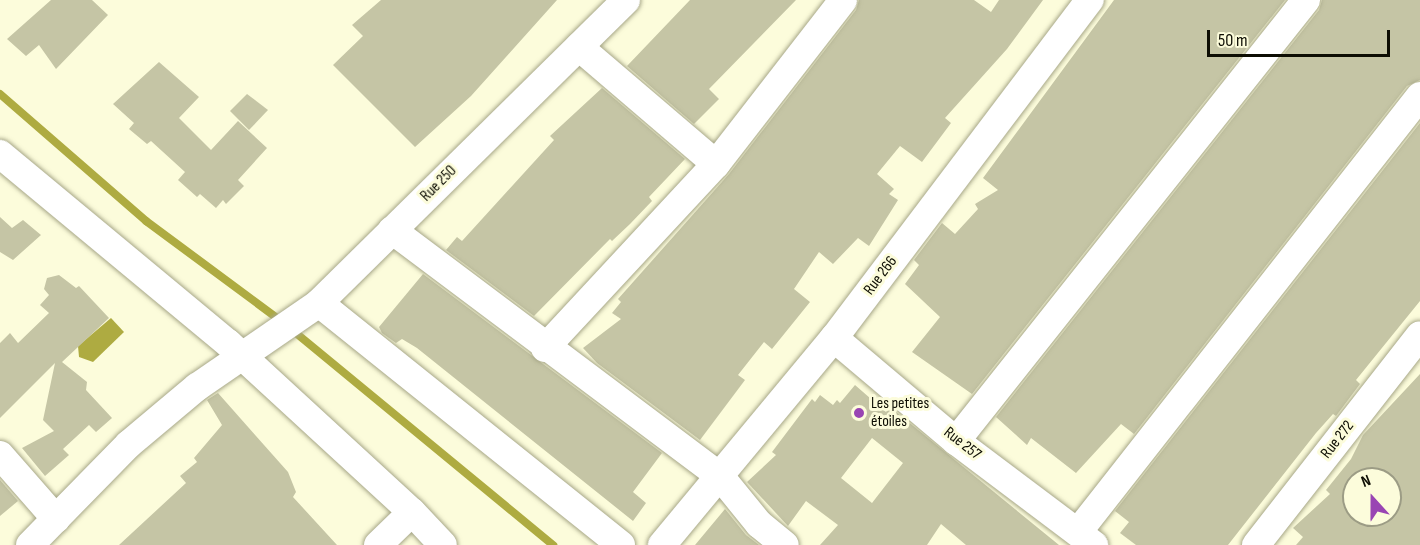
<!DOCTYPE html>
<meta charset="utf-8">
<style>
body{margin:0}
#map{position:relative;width:1420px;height:545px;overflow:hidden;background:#fcfcdb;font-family:"Sofia Sans Condensed",sans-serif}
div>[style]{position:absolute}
.water>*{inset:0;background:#aeab41}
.stream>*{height:8px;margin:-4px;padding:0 4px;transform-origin:4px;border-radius:4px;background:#aeab41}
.building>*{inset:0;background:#c5c5a5}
.roads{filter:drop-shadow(0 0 2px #a7a788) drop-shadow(0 0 2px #a7a788)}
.minor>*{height:28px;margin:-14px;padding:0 14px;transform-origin:14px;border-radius:14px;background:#fff}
.dots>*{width:16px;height:16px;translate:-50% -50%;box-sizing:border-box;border:3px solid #fcfcdb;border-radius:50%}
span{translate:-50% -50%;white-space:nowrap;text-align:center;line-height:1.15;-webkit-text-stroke:6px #fcfcdb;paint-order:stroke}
.street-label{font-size:16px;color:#0d0d03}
.poi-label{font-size:16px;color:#0d0d03}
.left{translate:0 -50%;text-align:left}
.north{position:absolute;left:1342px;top:467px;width:60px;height:60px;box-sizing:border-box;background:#fcfcdb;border:2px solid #9c9c85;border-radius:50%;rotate:339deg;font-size:16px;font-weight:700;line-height:24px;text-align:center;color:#0d0d03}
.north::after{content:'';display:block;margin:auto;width:21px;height:27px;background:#9945b3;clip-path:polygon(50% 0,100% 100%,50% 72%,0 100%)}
.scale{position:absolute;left:1207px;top:30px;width:183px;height:27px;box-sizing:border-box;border:3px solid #0d0d03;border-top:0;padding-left:8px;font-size:18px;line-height:21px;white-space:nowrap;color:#0d0d03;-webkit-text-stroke:4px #fcfcdb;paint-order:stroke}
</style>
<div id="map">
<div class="water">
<div style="clip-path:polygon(111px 318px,124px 332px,93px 362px,79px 357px,78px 346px)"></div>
</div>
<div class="stream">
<div style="left:0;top:94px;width:194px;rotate:41deg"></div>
<div style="left:146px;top:221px;width:168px;rotate:36.5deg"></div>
<div style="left:291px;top:329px;width:340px;rotate:39.5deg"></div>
</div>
<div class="building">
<div style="clip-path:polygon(51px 0,92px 0,108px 15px,56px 69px,39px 45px,26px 56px,7px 39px)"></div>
<div style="clip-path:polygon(381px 0,557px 0,471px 96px,415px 147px,333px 65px,363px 36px,352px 25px)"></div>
<div style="clip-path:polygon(690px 0,796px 0,709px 89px,719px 99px,694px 124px,627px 66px)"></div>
<div style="clip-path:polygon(859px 0,974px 0,991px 12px,999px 0,1043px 0,1007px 49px,945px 118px,951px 123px,922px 162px,900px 146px,877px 174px,894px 189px,889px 194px,898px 200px,869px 246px,858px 238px,833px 264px,819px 252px,794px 289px,810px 302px,772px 349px,764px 342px,738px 375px,745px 380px,700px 440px,597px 363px,583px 348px,621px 319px,612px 313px,621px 302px,618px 299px,729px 174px,856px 10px)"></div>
<div style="clip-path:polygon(1114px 0,1285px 0,972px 394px,912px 352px,940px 317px,905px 284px,919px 265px,914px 260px,942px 223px,955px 234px,978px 209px,975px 204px,998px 190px,983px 178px)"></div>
<div style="clip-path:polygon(1322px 0,1420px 0,1420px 80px,1407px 86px,1134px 434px,1121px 424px,1076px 473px,1031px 438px,1027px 445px,996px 417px,1319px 10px)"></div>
<div style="clip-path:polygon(159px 62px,199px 97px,179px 118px,211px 150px,238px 121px,267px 148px,238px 180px,244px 186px,226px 204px,223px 200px,216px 208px,200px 194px,197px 197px,178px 180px,185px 172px,151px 141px,147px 144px,129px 129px,134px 123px,113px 104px)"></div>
<div style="clip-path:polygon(602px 88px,685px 159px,649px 197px,652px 201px,630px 224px,612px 241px,610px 239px,534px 316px,446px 250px,457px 237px,462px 241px,554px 140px,550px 136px)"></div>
<div style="clip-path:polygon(247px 94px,268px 110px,249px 130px,230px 111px)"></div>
<div style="clip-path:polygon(1420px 123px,1420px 301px,1356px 380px,1360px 384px,1336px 416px,1333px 414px,1316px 433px,1228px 545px,1136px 545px,1120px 533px,1129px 522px,1115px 511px)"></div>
<div style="clip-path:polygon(0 217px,12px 228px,23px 220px,41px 235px,13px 260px,0 252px)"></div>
<div style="clip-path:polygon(423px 274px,662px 453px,633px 492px,646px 503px,633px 521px,417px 348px,402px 339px,396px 343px,382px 333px,379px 327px)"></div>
<div style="clip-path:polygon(59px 275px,76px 288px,79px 286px,109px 318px,62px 362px,87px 382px,86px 390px,112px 418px,96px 432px,89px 425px,63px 449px,69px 455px,45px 476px,22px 448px,54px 431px,43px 420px,55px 363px,0 418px,0 343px,10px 333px,18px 343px,49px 313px,40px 305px,49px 295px,44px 289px,47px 278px)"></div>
<div style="clip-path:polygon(evenodd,1420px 374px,1420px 545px,1296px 545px,1303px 537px,1293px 528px,1330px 494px,1326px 490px,1351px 459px,1363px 435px,1420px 374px,1354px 479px,1390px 479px,1390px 515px,1354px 515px,1354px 479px)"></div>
<div style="clip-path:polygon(evenodd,855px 385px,886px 412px,890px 407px,1059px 545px,966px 545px,941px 524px,927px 545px,820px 545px,838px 525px,806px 501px,788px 526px,747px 482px,776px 455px,772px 452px,812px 399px,815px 402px,820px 395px,833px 405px,837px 400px,840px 403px,855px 385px,872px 438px,903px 463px,872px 503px,841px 478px,872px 438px)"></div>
<div style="clip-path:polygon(218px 393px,288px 472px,296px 492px,293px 497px,337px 545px,119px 545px,186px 483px,180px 476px,197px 462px,194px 458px,222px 425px,207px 400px)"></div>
<div style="clip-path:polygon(0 480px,18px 501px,0 516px)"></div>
<div style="clip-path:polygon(725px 509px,746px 535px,759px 545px,695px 545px)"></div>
</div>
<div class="roads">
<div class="minor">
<div style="left:579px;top:47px;width:180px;rotate:40.5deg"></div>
<div style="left:0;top:154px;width:296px;rotate:39.7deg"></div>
<div style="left:228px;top:343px;width:250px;rotate:42.6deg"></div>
<div style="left:412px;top:512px;width:45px;rotate:46.8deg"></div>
<div style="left:392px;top:230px;width:410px;rotate:36.9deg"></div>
<div style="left:720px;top:476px;width:62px;rotate:50.9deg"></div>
<div style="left:759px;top:524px;width:33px;rotate:39deg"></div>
<div style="left:319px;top:303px;width:387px;rotate:38.7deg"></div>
<div style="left:834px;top:338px;width:160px;rotate:40.2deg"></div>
<div style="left:956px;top:441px;width:173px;rotate:37deg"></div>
<div style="left:545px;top:348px;width:251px;rotate:-47.1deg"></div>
<div style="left:716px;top:164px;width:207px;rotate:-52.2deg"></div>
<div style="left:956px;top:441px;width:563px;rotate:-51.56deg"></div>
<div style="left:0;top:455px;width:85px;rotate:48.8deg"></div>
<div style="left:1078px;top:532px;width:554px;rotate:-51.89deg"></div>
<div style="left:30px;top:545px;width:141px;rotate:-45.6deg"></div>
<div style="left:129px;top:444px;width:89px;rotate:-40deg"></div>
<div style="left:197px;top:387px;width:148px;rotate:-34.5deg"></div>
<div style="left:319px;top:303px;width:431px;rotate:-44.6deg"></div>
<div style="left:378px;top:545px;width:47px;rotate:-44.1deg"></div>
<div style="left:662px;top:545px;width:269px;rotate:-50.3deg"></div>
<div style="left:834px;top:338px;width:424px;rotate:-52.9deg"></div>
<div style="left:1256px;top:545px;width:266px;rotate:-52deg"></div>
</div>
</div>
<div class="dots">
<div style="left:859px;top:413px;background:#9945b3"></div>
</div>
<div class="street-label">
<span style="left:439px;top:184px;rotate:-45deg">Rue 250</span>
<span style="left:881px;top:276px;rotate:-53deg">Rue 266</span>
<span style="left:1338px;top:440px;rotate:-52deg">Rue 272</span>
<span style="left:962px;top:444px;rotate:38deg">Rue 257</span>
</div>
<div class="poi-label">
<span class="left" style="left:871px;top:413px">Les petites<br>étoiles</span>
</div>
<div class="north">N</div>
<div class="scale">50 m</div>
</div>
